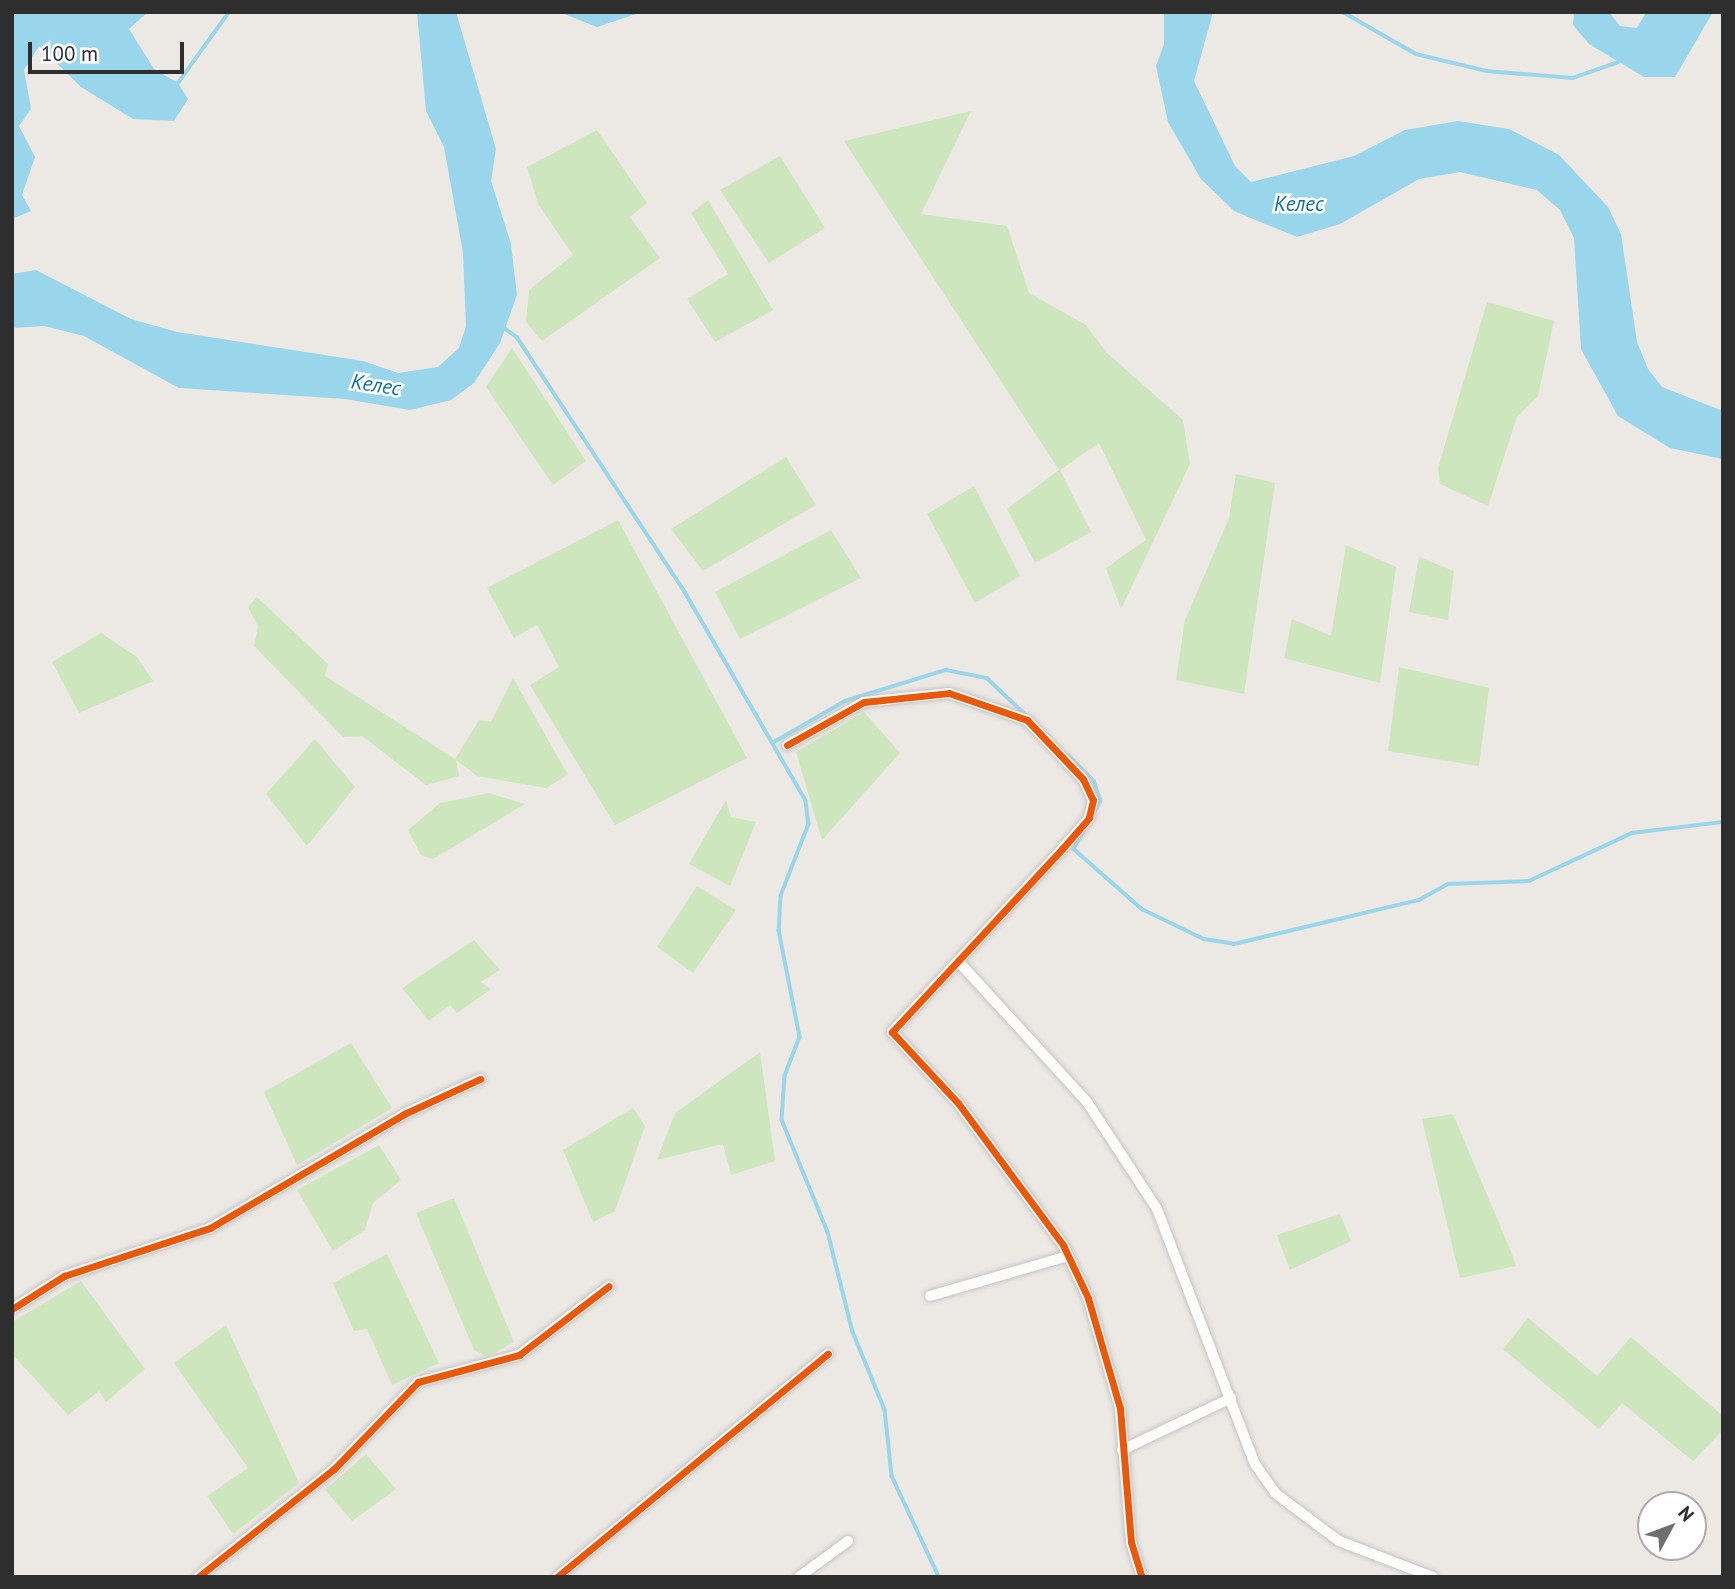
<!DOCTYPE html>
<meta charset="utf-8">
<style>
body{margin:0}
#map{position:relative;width:1735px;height:1589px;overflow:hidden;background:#ece8e4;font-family:"PT Sans",sans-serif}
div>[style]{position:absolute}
.green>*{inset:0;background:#cee6be}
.water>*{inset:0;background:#99d6ec}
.stream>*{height:3.5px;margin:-1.75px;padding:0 1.75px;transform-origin:1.75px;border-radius:1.75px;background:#99d6ec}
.roads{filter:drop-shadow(0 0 2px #c5c4c5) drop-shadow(0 0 2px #c5c4c5)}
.street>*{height:10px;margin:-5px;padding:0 5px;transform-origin:5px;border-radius:5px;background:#fcfcfb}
.cycleway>*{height:7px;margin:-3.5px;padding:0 3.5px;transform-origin:3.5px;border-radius:3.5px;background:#e8590c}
span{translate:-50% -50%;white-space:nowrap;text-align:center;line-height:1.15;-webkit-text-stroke:5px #fff;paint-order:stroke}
.water-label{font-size:21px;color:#0d6fa3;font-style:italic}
.frame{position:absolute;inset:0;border:14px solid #2e2e2e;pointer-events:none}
.north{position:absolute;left:1637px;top:1491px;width:70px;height:70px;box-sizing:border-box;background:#fff;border:2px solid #ababab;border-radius:50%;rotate:49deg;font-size:19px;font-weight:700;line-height:28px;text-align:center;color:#2e2e2e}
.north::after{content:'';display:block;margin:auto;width:24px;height:32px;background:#706f6e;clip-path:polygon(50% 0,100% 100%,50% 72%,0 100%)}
.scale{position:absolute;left:28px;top:42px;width:156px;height:32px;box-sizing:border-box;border:4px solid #2e2e2e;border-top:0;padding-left:9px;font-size:21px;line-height:24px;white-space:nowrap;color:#2e2e2e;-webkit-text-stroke:5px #fff;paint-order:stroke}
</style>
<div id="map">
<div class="green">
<div style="clip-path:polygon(971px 111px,921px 214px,1007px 226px,1029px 293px,1086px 325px,1107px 353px,1183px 420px,1190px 464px,1121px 609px,1106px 568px,1146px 540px,1099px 443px,1060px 470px,1091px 532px,1035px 563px,1007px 509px,1059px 470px,844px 141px)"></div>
<div style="clip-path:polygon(597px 130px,647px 203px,630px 217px,660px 258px,542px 341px,526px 322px,529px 290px,573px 255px,538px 204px,527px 167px)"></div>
<div style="clip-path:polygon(780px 156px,825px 228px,769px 263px,720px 190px)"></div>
<div style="clip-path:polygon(708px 200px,773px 310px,715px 342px,687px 299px,728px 274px,691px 213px)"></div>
<div style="clip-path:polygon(1487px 302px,1554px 321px,1538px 396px,1517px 417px,1488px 506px,1440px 484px,1438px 468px)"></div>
<div style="clip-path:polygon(512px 348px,586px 461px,553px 485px,486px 387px)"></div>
<div style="clip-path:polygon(786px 457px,816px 505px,703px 571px,671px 529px)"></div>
<div style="clip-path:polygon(1236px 474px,1275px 483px,1244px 694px,1176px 680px,1185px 620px,1229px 518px)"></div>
<div style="clip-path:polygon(974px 486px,1020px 576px,975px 603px,927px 514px)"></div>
<div style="clip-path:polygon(618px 520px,747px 758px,615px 825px,530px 685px,559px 667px,537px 625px,514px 638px,487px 588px)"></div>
<div style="clip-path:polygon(831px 530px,861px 578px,740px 639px,715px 592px)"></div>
<div style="clip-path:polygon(1346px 545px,1396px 567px,1380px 683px,1284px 658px,1292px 619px,1331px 636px)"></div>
<div style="clip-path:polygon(1419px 557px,1454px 571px,1448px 620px,1409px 612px)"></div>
<div style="clip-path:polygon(257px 597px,328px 664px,325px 676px,455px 759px,479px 720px,491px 722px,513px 678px,568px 775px,546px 788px,477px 776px,456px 760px,459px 776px,426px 785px,362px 736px,343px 737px,254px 646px,258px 626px,248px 607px)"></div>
<div style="clip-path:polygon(101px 633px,137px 657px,153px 681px,79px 713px,52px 662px)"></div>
<div style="clip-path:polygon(1399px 667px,1489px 688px,1479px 766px,1388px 751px)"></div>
<div style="clip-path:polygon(864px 712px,900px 753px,822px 840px,796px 752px)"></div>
<div style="clip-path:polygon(315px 739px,355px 787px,307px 846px,266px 794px)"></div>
<div style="clip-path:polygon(489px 793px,525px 804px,433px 859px,421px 855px,408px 830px,440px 803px)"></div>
<div style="clip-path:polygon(726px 800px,731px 817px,756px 822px,730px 886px,689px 864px)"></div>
<div style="clip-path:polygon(697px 886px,736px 910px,693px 973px,657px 947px)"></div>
<div style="clip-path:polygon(474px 940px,500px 970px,480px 982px,491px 989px,457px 1013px,450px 1005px,429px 1021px,402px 988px)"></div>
<div style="clip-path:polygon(351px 1043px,392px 1108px,297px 1165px,264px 1092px)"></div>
<div style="clip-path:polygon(760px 1052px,775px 1161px,731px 1175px,723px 1144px,657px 1160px,675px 1113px)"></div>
<div style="clip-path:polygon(633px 1108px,645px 1126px,615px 1211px,593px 1222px,563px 1150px)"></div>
<div style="clip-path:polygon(1453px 1114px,1512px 1254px,1516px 1266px,1460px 1278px,1422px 1119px)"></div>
<div style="clip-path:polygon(379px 1145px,401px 1180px,373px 1203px,365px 1230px,333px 1251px,297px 1190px)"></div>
<div style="clip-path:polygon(454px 1198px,514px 1342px,487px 1357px,474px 1350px,416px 1213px)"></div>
<div style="clip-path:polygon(1340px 1214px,1351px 1241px,1290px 1270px,1277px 1235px)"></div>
<div style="clip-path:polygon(387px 1254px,439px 1363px,392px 1385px,367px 1329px,354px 1331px,333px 1283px)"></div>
<div style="clip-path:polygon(81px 1281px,145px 1369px,106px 1402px,99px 1391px,68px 1415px,12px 1354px,12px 1322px)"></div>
<div style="clip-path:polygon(1528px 1318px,1597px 1376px,1631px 1337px,1723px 1416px,1723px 1430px,1693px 1461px,1622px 1403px,1599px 1429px,1503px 1349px)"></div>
<div style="clip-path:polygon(226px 1325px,299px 1483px,233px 1534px,207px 1496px,248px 1468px,174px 1363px)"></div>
<div style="clip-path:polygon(366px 1454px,396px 1489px,352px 1521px,325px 1490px)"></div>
</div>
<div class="water">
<div style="clip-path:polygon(12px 12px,148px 12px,129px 29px,154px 69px,178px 83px,188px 99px,174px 121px,133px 119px,81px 87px,39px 46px,24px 70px,31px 109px,19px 126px,35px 157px,22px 195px,31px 211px,12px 219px)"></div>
<div style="clip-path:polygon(417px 12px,456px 12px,496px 149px,491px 181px,511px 244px,517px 295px,500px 343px,474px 383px,451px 400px,410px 410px,345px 399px,179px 388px,84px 336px,44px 326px,12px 328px,12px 274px,36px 270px,131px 319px,177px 332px,363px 361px,398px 373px,438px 367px,459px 348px,466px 326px,463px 253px,444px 147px,426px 111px)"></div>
<div style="clip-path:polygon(559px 12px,642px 12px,597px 27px)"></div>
<div style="clip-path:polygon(1164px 12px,1213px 12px,1194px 81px,1235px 166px,1251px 182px,1354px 156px,1405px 130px,1458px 121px,1509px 129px,1559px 155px,1608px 207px,1621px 234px,1637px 342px,1648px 369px,1662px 387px,1723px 411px,1723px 459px,1670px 448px,1618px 416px,1581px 349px,1574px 238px,1560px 210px,1537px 190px,1460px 172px,1419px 179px,1340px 224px,1297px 237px,1234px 211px,1201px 179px,1168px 122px,1156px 66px,1164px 44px)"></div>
<div style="clip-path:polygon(1574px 12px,1609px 12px,1620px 26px,1637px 28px,1646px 12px,1713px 12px,1675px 77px,1644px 77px,1589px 44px,1573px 25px)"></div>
</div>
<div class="stream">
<div style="left:1343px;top:12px;width:84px;rotate:29.9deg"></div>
<div style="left:1416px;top:54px;width:73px;rotate:13.5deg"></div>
<div style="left:1487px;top:71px;width:86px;rotate:4.7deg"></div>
<div style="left:1573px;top:78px;width:49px;rotate:-19.2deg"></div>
<div style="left:178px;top:83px;width:87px;rotate:-54.3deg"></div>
<div style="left:503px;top:327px;width:17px;rotate:36deg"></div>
<div style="left:517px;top:337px;width:305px;rotate:56.6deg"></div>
<div style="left:685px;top:592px;width:241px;rotate:59.9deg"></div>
<div style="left:806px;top:801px;width:23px;rotate:83deg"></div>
<div style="left:809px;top:824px;width:77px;rotate:111.3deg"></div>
<div style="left:781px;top:896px;width:34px;rotate:93deg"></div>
<div style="left:779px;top:930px;width:109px;rotate:78.9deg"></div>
<div style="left:800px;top:1037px;width:42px;rotate:111deg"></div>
<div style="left:785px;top:1076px;width:44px;rotate:93.9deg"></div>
<div style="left:782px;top:1120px;width:121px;rotate:67.7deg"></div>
<div style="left:828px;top:1232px;width:103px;rotate:76deg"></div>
<div style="left:853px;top:1332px;width:84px;rotate:67.7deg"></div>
<div style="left:885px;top:1410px;width:66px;rotate:83.9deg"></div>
<div style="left:892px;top:1476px;width:111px;rotate:65deg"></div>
<div style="left:774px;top:742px;width:82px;rotate:-30deg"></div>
<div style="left:845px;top:701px;width:106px;rotate:-17.1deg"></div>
<div style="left:946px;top:670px;width:42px;rotate:11deg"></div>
<div style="left:987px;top:678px;width:55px;rotate:43.5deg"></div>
<div style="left:1068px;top:755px;width:37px;rotate:45deg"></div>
<div style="left:1094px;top:781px;width:21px;rotate:71deg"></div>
<div style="left:1101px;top:801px;width:55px;rotate:119.4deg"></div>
<div style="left:1074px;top:849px;width:91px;rotate:41.4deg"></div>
<div style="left:1142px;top:909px;width:69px;rotate:25.8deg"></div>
<div style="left:1204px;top:939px;width:30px;rotate:9deg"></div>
<div style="left:1234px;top:944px;width:190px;rotate:-13.4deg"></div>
<div style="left:1419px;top:900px;width:33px;rotate:-29deg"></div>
<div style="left:1448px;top:884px;width:81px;rotate:-2.1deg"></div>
<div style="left:1529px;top:881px;width:114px;rotate:-25deg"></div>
<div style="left:1632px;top:833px;width:92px;rotate:-6.9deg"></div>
</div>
<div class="roads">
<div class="street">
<div style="left:787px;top:745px;width:88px;rotate:-29.2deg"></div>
<div style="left:864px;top:702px;width:85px;rotate:-6deg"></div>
<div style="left:949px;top:693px;width:83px;rotate:19.1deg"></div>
<div style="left:1027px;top:720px;width:81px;rotate:46.5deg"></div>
<div style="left:1083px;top:779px;width:23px;rotate:65deg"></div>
<div style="left:1093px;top:800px;width:18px;rotate:103deg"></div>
<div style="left:1089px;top:818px;width:41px;rotate:131.1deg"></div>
<div style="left:1062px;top:849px;width:250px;rotate:132.9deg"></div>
<div style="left:892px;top:1032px;width:97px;rotate:47.1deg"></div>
<div style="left:958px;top:1103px;width:177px;rotate:53.5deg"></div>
<div style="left:1063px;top:1245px;width:59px;rotate:64.7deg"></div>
<div style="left:1088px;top:1298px;width:115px;rotate:73.8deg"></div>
<div style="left:1120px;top:1408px;width:134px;rotate:85.3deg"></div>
<div style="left:1131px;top:1542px;width:37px;rotate:73deg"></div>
<div style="left:958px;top:961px;width:191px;rotate:47.5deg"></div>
<div style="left:1087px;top:1102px;width:128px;rotate:56.8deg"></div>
<div style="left:1157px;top:1209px;width:273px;rotate:69deg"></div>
<div style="left:1255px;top:1464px;width:35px;rotate:55deg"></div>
<div style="left:1275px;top:1493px;width:80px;rotate:36.9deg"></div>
<div style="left:1339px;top:1541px;width:101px;rotate:21deg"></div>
<div style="left:930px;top:1296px;width:144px;rotate:-16.2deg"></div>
<div style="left:12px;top:1309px;width:62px;rotate:-32.4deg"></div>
<div style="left:64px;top:1276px;width:154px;rotate:-18.2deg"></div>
<div style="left:210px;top:1228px;width:225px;rotate:-30.4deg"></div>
<div style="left:404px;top:1114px;width:84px;rotate:-24.7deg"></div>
<div style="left:1122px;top:1450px;width:121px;rotate:-25.5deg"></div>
<div style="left:198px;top:1577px;width:174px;rotate:-38.5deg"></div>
<div style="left:334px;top:1469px;width:121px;rotate:-46deg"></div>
<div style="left:418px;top:1382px;width:105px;rotate:-15deg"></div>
<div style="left:519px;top:1355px;width:113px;rotate:-37.5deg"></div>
<div style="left:557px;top:1577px;width:351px;rotate:-39.5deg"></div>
<div style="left:799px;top:1577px;width:61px;rotate:-36.3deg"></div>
</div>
</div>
<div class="cycleway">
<div style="left:787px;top:745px;width:88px;rotate:-29.2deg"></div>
<div style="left:864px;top:702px;width:85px;rotate:-6deg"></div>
<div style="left:949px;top:693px;width:83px;rotate:19.1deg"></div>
<div style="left:1027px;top:720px;width:81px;rotate:46.5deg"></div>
<div style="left:1083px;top:779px;width:23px;rotate:65deg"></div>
<div style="left:1093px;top:800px;width:18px;rotate:103deg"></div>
<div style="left:1089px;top:818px;width:41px;rotate:131.1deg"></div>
<div style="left:1062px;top:849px;width:250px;rotate:132.9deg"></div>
<div style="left:892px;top:1032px;width:97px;rotate:47.1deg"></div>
<div style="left:958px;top:1103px;width:177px;rotate:53.5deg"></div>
<div style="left:1063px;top:1245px;width:59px;rotate:64.7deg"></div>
<div style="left:1088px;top:1298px;width:115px;rotate:73.8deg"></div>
<div style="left:1120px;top:1408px;width:134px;rotate:85.3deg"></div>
<div style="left:1131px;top:1542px;width:37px;rotate:73deg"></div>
<div style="left:12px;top:1309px;width:62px;rotate:-32.4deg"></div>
<div style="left:64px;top:1276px;width:154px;rotate:-18.2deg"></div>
<div style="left:210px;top:1228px;width:225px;rotate:-30.4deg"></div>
<div style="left:404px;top:1114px;width:84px;rotate:-24.7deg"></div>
<div style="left:198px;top:1577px;width:174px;rotate:-38.5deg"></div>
<div style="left:334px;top:1469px;width:121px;rotate:-46deg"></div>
<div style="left:418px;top:1382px;width:105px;rotate:-15deg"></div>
<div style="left:519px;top:1355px;width:113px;rotate:-37.5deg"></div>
<div style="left:557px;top:1577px;width:351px;rotate:-39.5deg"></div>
</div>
<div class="water-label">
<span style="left:1299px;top:204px">Келес</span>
<span style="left:376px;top:385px;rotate:9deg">Келес</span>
</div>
<div class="frame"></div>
<div class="north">N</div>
<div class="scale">100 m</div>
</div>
